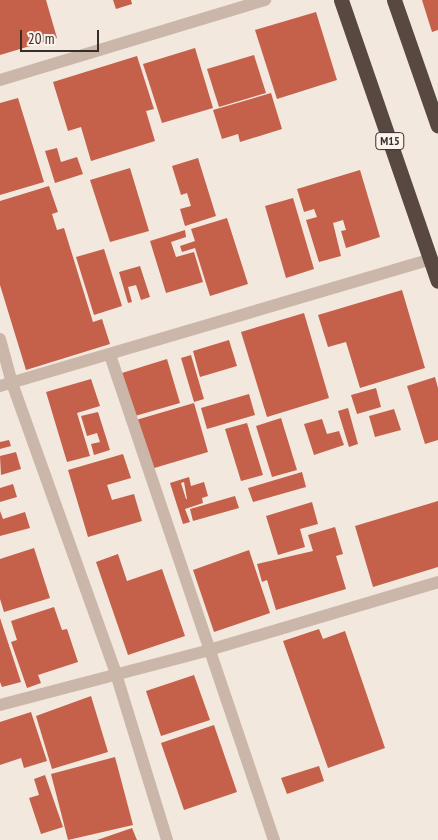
<!DOCTYPE html>
<style>
body{margin:0}
#map{position:relative;width:438px;height:840px;overflow:hidden;background:#f2e8de;font-family:"PT Sans Narrow",sans-serif}
div>[style]{position:absolute}
.building>*{inset:0;background:#c5604a}
.street>*{height:12px;margin:-6px;padding:0 6px;transform-origin:6px;border-radius:6px;background:#cbb7aa}
.highway>*{height:15px;margin:-7.5px;padding:0 7.5px;transform-origin:7.5px;border-radius:7.5px;background:#594741}
span{translate:-50% -50%;white-space:nowrap;text-align:center;line-height:1.15;-webkit-text-stroke:4.5px #faf2eb;paint-order:stroke}
.shield-label span{padding:1px 4px;background:#faf2eb;border:1px solid;border-radius:4px;-webkit-text-stroke-width:0}
.shield-label{font-size:12px;color:#382d29;font-weight:700}
.scale{position:absolute;left:20px;top:30px;width:79px;height:22px;box-sizing:border-box;border:2px solid #382d29;border-top:0;padding-left:6px;font-size:15px;line-height:18px;white-space:nowrap;color:#382d29;-webkit-text-stroke:4px #faf2eb;paint-order:stroke}
</style>
<div id="map">
<div class="building">
<div style="clip-path:polygon(0 0,46px 0,57px 38px,0 55px)"></div>
<div style="clip-path:polygon(113px 0,131px 0,132px 4px,116px 9px)"></div>
<div style="clip-path:polygon(422px 0,438px 0,438px 30px,432px 32px)"></div>
<div style="clip-path:polygon(316px 12px,337px 80px,277px 99px,255px 30px)"></div>
<div style="clip-path:polygon(195px 48px,213px 108px,162px 123px,143px 64px)"></div>
<div style="clip-path:polygon(254px 55px,266px 93px,219px 107px,207px 69px)"></div>
<div style="clip-path:polygon(137px 56px,154px 109px,146px 111px,155px 141px,91px 161px,81px 127px,68px 131px,53px 82px)"></div>
<div style="clip-path:polygon(271px 93px,282px 129px,240px 142px,238px 134px,222px 139px,213px 110px)"></div>
<div style="clip-path:polygon(18px 98px,44px 182px,0 195px,0 103px)"></div>
<div style="clip-path:polygon(57px 148px,61px 162px,77px 157px,83px 174px,55px 183px,45px 151px)"></div>
<div style="clip-path:polygon(198px 158px,216px 216px,185px 226px,180px 209px,191px 206px,187px 193px,181px 195px,172px 166px)"></div>
<div style="clip-path:polygon(130px 168px,149px 231px,110px 242px,90px 180px)"></div>
<div style="clip-path:polygon(360px 170px,380px 237px,346px 248px,341px 231px,346px 230px,343px 220px,333px 223px,341px 256px,319px 262px,306px 220px,317px 217px,314px 209px,304px 212px,297px 189px)"></div>
<div style="clip-path:polygon(49px 186px,58px 212px,52px 214px,57px 230px,64px 228px,93px 322px,102px 319px,110px 344px,26px 370px,0 285px,0 201px)"></div>
<div style="clip-path:polygon(293px 198px,314px 269px,286px 278px,265px 206px)"></div>
<div style="clip-path:polygon(227px 218px,248px 284px,210px 296px,195px 248px,182px 252px,180px 246px,195px 241px,191px 229px)"></div>
<div style="clip-path:polygon(185px 230px,186px 237px,171px 242px,176px 257px,194px 252px,203px 282px,166px 293px,150px 241px)"></div>
<div style="clip-path:polygon(104px 249px,122px 306px,94px 315px,76px 257px)"></div>
<div style="clip-path:polygon(140px 266px,150px 297px,141px 300px,136px 285px,128px 287px,132px 302px,128px 303px,119px 272px)"></div>
<div style="clip-path:polygon(402px 290px,425px 368px,360px 388px,346px 342px,328px 347px,318px 315px)"></div>
<div style="clip-path:polygon(304px 313px,329px 398px,267px 417px,241px 332px)"></div>
<div style="clip-path:polygon(229px 340px,237px 366px,200px 377px,193px 351px)"></div>
<div style="clip-path:polygon(191px 355px,204px 399px,194px 402px,181px 358px)"></div>
<div style="clip-path:polygon(167px 359px,180px 403px,135px 416px,122px 373px)"></div>
<div style="clip-path:polygon(435px 377px,438px 388px,438px 440px,425px 444px,407px 386px)"></div>
<div style="clip-path:polygon(91px 379px,100px 406px,77px 413px,90px 456px,67px 462px,46px 392px)"></div>
<div style="clip-path:polygon(376px 388px,381px 407px,357px 414px,351px 395px)"></div>
<div style="clip-path:polygon(249px 394px,255px 415px,207px 429px,201px 408px)"></div>
<div style="clip-path:polygon(194px 403px,208px 452px,151px 469px,136px 420px)"></div>
<div style="clip-path:polygon(348px 408px,358px 444px,349px 447px,338px 411px)"></div>
<div style="clip-path:polygon(394px 409px,401px 430px,375px 437px,369px 416px)"></div>
<div style="clip-path:polygon(98px 412px,110px 450px,94px 455px,91px 444px,100px 442px,97px 433px,87px 436px,81px 416px)"></div>
<div style="clip-path:polygon(281px 418px,297px 470px,272px 477px,256px 426px)"></div>
<div style="clip-path:polygon(322px 419px,327px 434px,339px 431px,344px 445px,314px 455px,304px 424px)"></div>
<div style="clip-path:polygon(247px 423px,263px 475px,241px 481px,225px 429px)"></div>
<div style="clip-path:polygon(9px 440px,11px 446px,0 449px,0 442px)"></div>
<div style="clip-path:polygon(16px 452px,21px 469px,1px 475px,0 456px)"></div>
<div style="clip-path:polygon(123px 454px,131px 478px,107px 485px,112px 500px,134px 494px,142px 521px,88px 537px,68px 470px)"></div>
<div style="clip-path:polygon(302px 472px,306px 487px,253px 502px,248px 488px)"></div>
<div style="clip-path:polygon(evenodd,189px 477px,191px 486px,204px 482px,208px 496px,202px 498px,203px 503px,185px 509px,190px 522px,183px 524px,170px 483px,189px 477px,184px 482px,187px 499px,186px 499px,181px 483px,184px 482px)"></div>
<div style="clip-path:polygon(13px 484px,17px 497px,0 502px,0 488px)"></div>
<div style="clip-path:polygon(235px 496px,239px 508px,193px 521px,190px 509px)"></div>
<div style="clip-path:polygon(438px 501px,438px 567px,373px 587px,355px 526px)"></div>
<div style="clip-path:polygon(312px 502px,318px 524px,300px 529px,305px 547px,278px 555px,266px 516px)"></div>
<div style="clip-path:polygon(0 511px,3px 519px,25px 512px,30px 528px,0 536px)"></div>
<div style="clip-path:polygon(335px 527px,343px 554px,336px 556px,346px 589px,276px 610px,267px 580px,262px 582px,257px 564px,313px 551px,308px 535px)"></div>
<div style="clip-path:polygon(34px 548px,50px 598px,4px 612px,0 599px,0 559px)"></div>
<div style="clip-path:polygon(249px 550px,270px 613px,214px 632px,193px 570px)"></div>
<div style="clip-path:polygon(118px 554px,127px 581px,162px 569px,185px 636px,128px 655px,96px 562px)"></div>
<div style="clip-path:polygon(54px 607px,62px 630px,67px 629px,78px 662px,38px 675px,41px 683px,27px 688px,11px 642px,17px 640px,11px 621px)"></div>
<div style="clip-path:polygon(0 618px,21px 682px,2px 687px,0 682px)"></div>
<div style="clip-path:polygon(319px 629px,323px 639px,345px 631px,385px 748px,328px 768px,283px 641px)"></div>
<div style="clip-path:polygon(194px 675px,210px 720px,161px 736px,146px 691px)"></div>
<div style="clip-path:polygon(91px 696px,108px 752px,52px 769px,36px 716px)"></div>
<div style="clip-path:polygon(31px 712px,47px 761px,24px 768px,21px 758px,0 765px,0 722px)"></div>
<div style="clip-path:polygon(214px 725px,237px 792px,184px 810px,161px 743px)"></div>
<div style="clip-path:polygon(115px 757px,133px 825px,68px 840px,51px 774px)"></div>
<div style="clip-path:polygon(319px 766px,324px 781px,287px 794px,281px 778px)"></div>
<div style="clip-path:polygon(45px 775px,63px 827px,41px 834px,29px 798px,39px 795px,34px 779px)"></div>
<div style="clip-path:polygon(132px 828px,137px 840px,97px 840px)"></div>
</div>
<div class="street">
<div style="left:0;top:80px;width:277px;rotate:-16.8deg"></div>
<div style="left:0;top:339px;width:46px;rotate:74.7deg"></div>
<div style="left:12px;top:383px;width:309px;rotate:70.3deg"></div>
<div style="left:116px;top:674px;width:174px;rotate:72.9deg"></div>
<div style="left:110px;top:355px;width:512px;rotate:71.32deg"></div>
<div style="left:0;top:386px;width:449px;rotate:-16.4deg"></div>
<div style="left:0;top:705px;width:216px;rotate:-14.7deg"></div>
<div style="left:209px;top:650px;width:239px;rotate:-16.5deg"></div>
</div>
<div class="highway">
<div style="left:341px;top:0;width:297px;rotate:71deg"></div>
<div style="left:394px;top:0;width:133px;rotate:70.8deg"></div>
</div>
<div class="shield-label">
<span style="left:390px;top:141px">M15</span>
</div>
<div class="scale">20 m</div>
</div>
